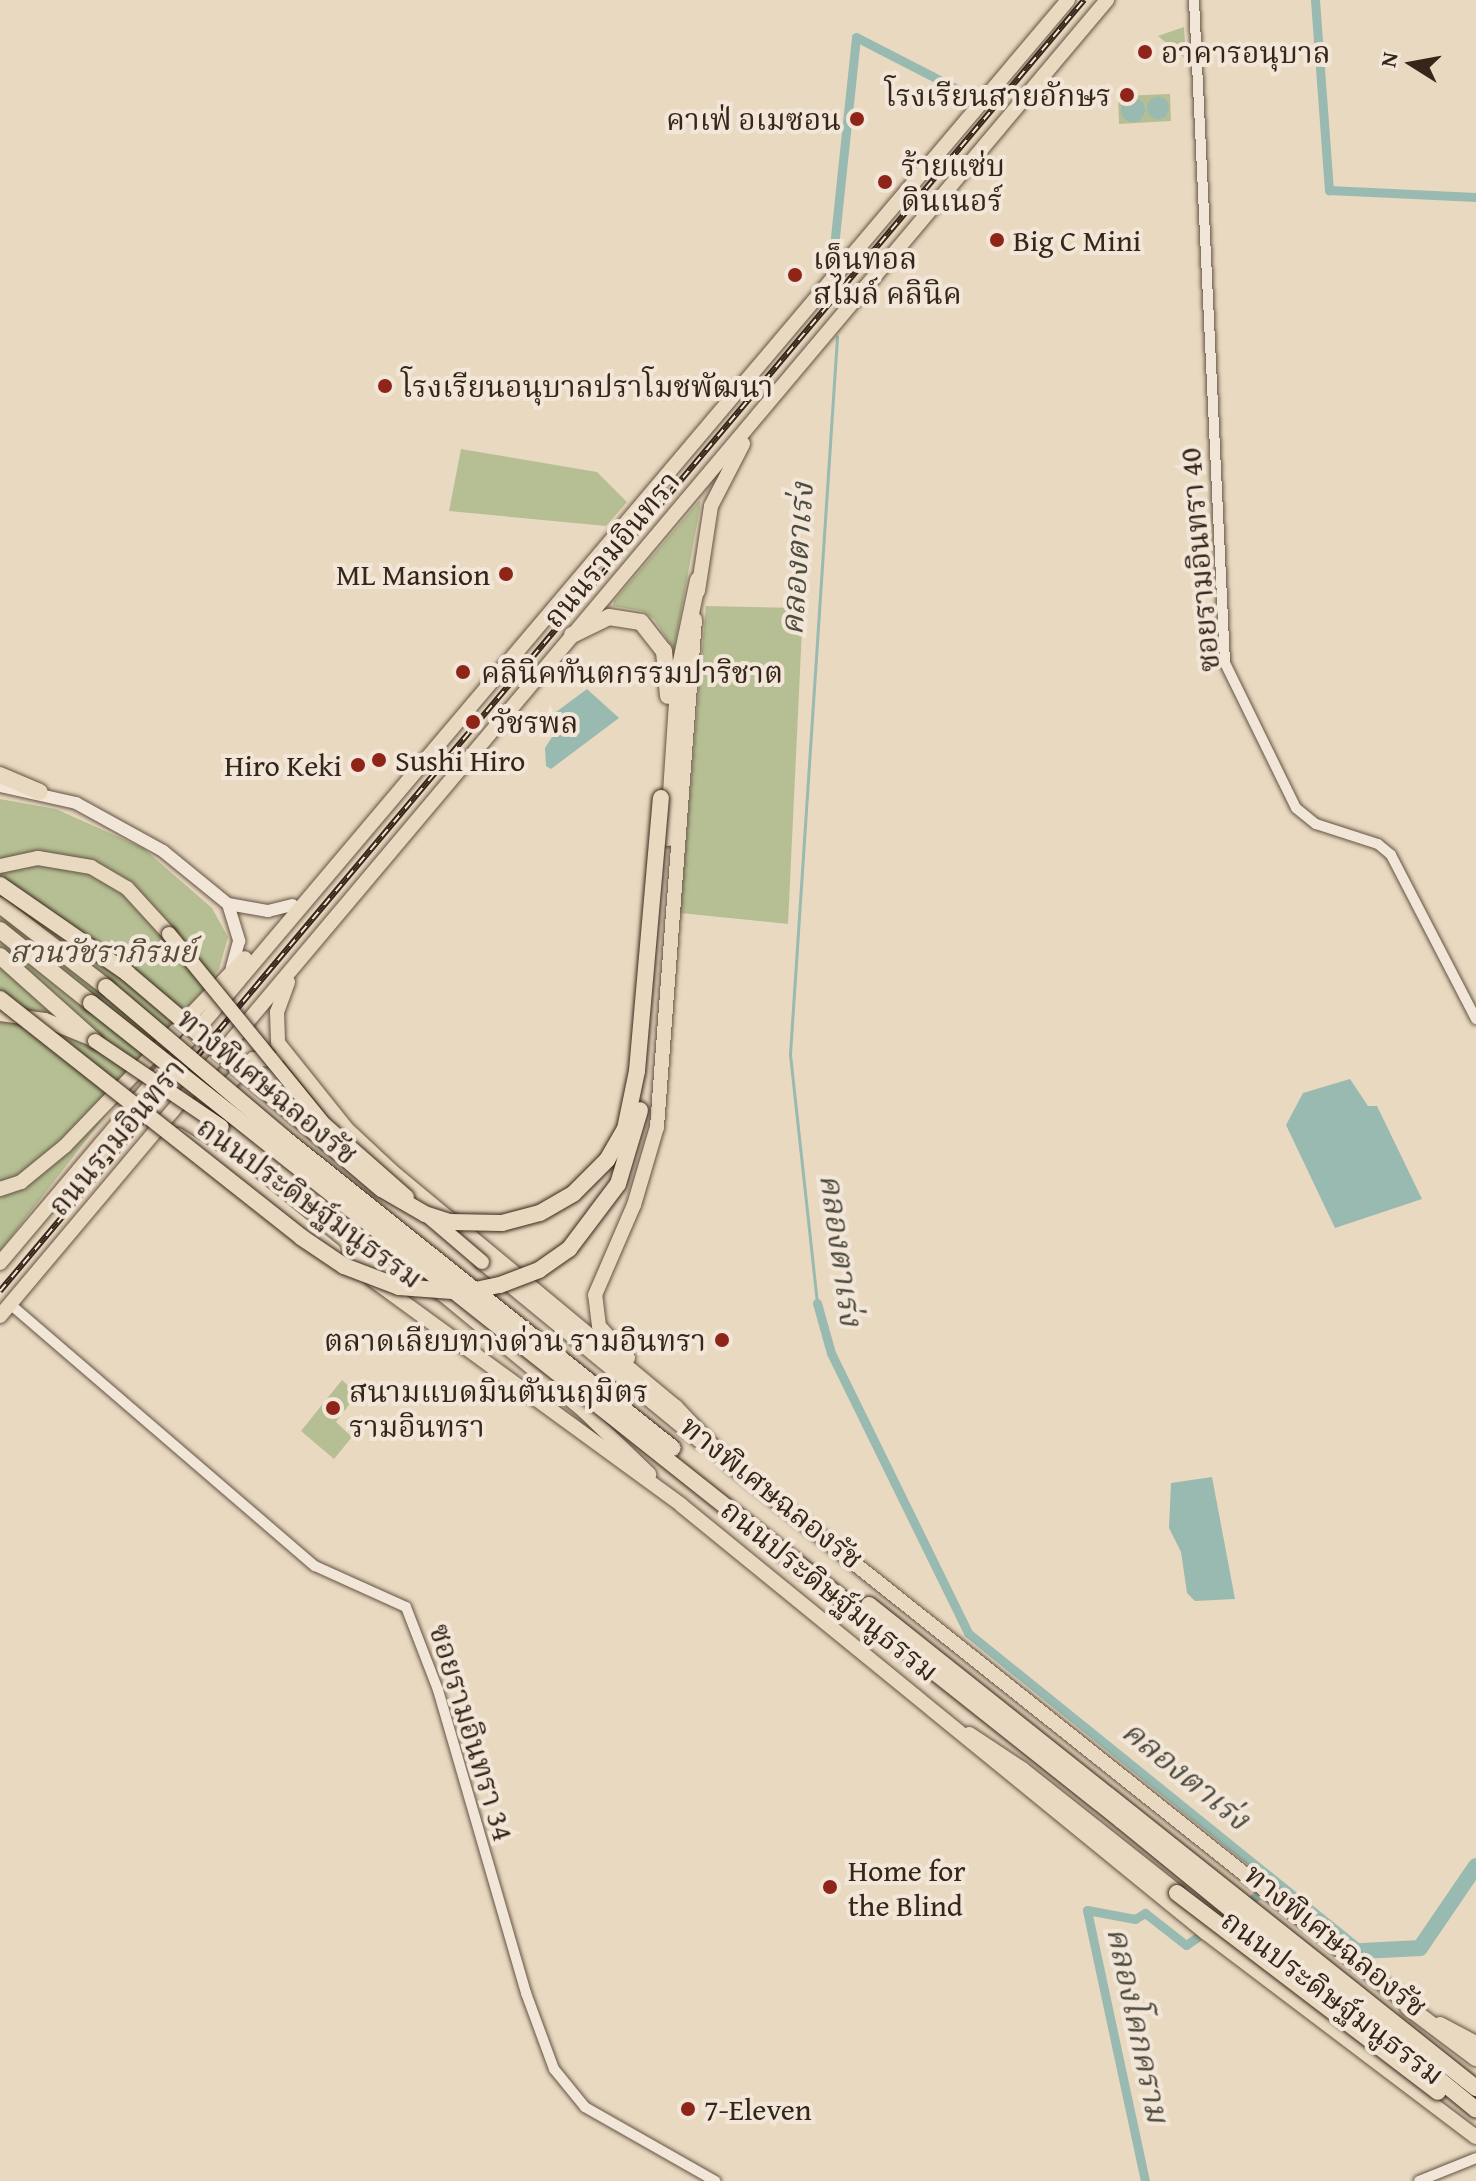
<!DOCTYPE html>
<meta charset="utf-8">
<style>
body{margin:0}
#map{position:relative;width:1476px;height:2181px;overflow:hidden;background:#ead9c1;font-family:"Gentium Book Plus","Noto Serif Thai",serif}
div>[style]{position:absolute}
.green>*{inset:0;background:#b6bf93}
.water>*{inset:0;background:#98bab0}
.round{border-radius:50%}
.stream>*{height:3px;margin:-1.5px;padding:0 1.5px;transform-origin:1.5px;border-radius:1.5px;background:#98bab0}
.canal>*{height:9px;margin:-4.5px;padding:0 4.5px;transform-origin:4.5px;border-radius:4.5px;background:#98bab0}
.river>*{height:16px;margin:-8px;padding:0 8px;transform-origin:8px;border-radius:8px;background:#98bab0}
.roads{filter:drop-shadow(0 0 2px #635343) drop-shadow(0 0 2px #635343)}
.tertiary>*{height:10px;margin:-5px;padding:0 5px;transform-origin:5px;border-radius:5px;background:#f1e6d7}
.secondary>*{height:12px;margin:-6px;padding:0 6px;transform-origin:6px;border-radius:6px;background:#f1e6d7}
.primary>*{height:14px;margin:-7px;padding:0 7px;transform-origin:7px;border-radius:7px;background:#ead9c1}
.motorway>*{height:16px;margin:-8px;padding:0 8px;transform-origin:8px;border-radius:8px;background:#ead9c1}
.rail>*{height:6px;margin-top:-3px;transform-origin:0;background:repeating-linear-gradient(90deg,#f1e6d7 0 9px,#362619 0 18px);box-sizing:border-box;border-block:2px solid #362619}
.bridges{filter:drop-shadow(0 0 2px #362619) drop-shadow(0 0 2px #362619)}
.primary-bridge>*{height:14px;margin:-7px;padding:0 7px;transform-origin:7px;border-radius:7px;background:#ead9c1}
.motorway-bridge>*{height:16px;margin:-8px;padding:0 8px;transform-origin:8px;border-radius:8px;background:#ead9c1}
.dots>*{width:22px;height:22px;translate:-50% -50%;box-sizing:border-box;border:4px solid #f1e6d7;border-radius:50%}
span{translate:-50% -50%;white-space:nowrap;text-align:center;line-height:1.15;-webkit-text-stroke:8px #f1e6d7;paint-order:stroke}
.poi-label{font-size:30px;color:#362619}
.left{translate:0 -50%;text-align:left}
.right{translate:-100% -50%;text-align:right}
.street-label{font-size:30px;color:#362619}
.park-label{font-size:30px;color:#564c38;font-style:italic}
.water-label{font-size:32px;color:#4e4b3f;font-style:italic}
.north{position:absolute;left:1372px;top:24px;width:80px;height:80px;-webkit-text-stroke:6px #f1e6d7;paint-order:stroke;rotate:281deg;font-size:22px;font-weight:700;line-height:32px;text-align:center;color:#362619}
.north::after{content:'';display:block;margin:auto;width:28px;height:36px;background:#362619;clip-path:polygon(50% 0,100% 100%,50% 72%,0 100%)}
</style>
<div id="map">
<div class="green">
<div style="clip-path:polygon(1184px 27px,1186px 59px,1158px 36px)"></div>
<div style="clip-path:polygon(1170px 94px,1171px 121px,1119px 124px,1118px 96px)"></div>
<div style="clip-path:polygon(461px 449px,597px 472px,627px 502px,606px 526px,449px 511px)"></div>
<div style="clip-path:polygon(700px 500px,700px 508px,674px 650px,654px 619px,642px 611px,613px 606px,614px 601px)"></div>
<div style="clip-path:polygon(706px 606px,803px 608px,788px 924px,680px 913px)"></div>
<div style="clip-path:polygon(0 799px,56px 809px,143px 848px,212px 908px,228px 937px,219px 969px,0 1251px)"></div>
<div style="clip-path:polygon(342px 1380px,357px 1394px,336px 1422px,352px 1437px,334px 1459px,301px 1431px)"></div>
</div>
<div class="water">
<div class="round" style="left:1147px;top:97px;width:22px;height:22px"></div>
<div class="round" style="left:1121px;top:98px;width:24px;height:24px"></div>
<div style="clip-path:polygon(587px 689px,619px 718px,551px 769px,546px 766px,545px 748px,552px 737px,552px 715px)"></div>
<div style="clip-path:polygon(1350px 1079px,1368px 1106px,1377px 1106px,1422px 1199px,1335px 1228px,1286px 1125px,1303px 1093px)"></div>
<div style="clip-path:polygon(1212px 1477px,1235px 1599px,1195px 1601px,1187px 1593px,1181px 1552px,1169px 1528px,1171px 1483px)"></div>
</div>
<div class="stream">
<div style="left:817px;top:1303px;width:250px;rotate:-96.2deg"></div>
<div style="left:790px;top:1054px;width:719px;rotate:-86.25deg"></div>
</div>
<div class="canal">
<div style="left:1315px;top:0;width:191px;rotate:85.8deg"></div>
<div style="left:1329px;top:190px;width:147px;rotate:2.7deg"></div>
<div style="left:833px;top:256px;width:220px;rotate:-84deg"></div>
<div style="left:856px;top:37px;width:129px;rotate:27.2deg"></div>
<div style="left:817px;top:1303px;width:52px;rotate:74.4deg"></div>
<div style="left:831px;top:1353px;width:312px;rotate:63.9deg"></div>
<div style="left:968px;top:1633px;width:506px;rotate:38.91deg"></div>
<div style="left:1145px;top:2181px;width:277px;rotate:-102.1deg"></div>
<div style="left:1087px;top:1910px;width:49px;rotate:10.6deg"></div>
<div style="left:1135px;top:1919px;width:12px;rotate:-31deg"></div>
<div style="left:1145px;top:1913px;width:52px;rotate:38deg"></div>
<div style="left:1186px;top:1945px;width:98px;rotate:-34.7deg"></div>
</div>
<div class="river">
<div style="left:1362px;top:1951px;width:58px;rotate:-3deg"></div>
<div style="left:1420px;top:1948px;width:99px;rotate:-55.7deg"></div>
</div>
<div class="roads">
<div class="tertiary">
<div style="left:1194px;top:0;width:664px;rotate:87.32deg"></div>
<div style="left:1225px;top:663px;width:161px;rotate:63.9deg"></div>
<div style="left:1296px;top:808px;width:26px;rotate:39deg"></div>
<div style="left:1316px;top:824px;width:65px;rotate:17.9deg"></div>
<div style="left:1378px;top:844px;width:17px;rotate:40deg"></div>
<div style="left:1391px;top:855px;width:185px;rotate:62.6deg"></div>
<div style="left:10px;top:1304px;width:402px;rotate:40.7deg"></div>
<div style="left:315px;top:1566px;width:100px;rotate:24.3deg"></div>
<div style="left:406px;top:1607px;width:89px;rotate:68.9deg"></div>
<div style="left:438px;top:1690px;width:316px;rotate:73.8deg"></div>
<div style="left:526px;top:1993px;width:81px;rotate:69.8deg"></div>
<div style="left:554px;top:2069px;width:49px;rotate:50.8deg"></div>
<div style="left:585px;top:2107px;width:150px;rotate:29.6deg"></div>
<div style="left:1419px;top:2181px;width:61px;rotate:-22deg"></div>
</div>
<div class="secondary">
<div style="left:0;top:786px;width:78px;rotate:12.6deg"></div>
<div style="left:76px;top:803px;width:99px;rotate:28.9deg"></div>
<div style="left:163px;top:851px;width:84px;rotate:39.2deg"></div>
<div style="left:228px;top:904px;width:39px;rotate:73deg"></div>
<div style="left:239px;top:941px;width:28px;rotate:105deg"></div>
<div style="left:228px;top:904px;width:41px;rotate:9.9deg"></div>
<div style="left:268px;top:911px;width:25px;rotate:-14deg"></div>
</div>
<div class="primary">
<div style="left:698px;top:591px;width:86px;rotate:-81.3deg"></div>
<div style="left:711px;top:506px;width:70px;rotate:-62.7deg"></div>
<div style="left:0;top:866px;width:39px;rotate:-12deg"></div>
<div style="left:38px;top:858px;width:54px;rotate:9.6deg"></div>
<div style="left:91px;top:867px;width:42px;rotate:30.3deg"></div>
<div style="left:127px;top:888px;width:62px;rotate:47.6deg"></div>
<div style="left:288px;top:982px;width:32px;rotate:110deg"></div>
<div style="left:277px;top:1012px;width:31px;rotate:88deg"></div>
<div style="left:278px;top:1043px;width:110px;rotate:51.3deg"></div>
<div style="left:347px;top:1129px;width:63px;rotate:43.1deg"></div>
<div style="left:393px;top:1172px;width:368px;rotate:39.7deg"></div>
<div style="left:676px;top:1407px;width:81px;rotate:46.5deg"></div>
<div style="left:732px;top:1466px;width:877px;rotate:38.52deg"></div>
<div style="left:0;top:1014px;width:45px;rotate:7.6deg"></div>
<div style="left:45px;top:1020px;width:45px;rotate:22deg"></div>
<div style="left:222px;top:1127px;width:280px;rotate:37.2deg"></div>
<div style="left:445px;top:1296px;width:180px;rotate:39.6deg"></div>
<div style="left:584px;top:1411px;width:91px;rotate:44.1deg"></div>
<div style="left:178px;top:1135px;width:72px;rotate:32.6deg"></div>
<div style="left:239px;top:1174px;width:122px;rotate:39deg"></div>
<div style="left:233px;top:1165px;width:35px;rotate:-121deg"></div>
<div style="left:215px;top:1135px;width:40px;rotate:-85.7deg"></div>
<div style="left:218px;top:1095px;width:50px;rotate:-45.8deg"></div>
<div style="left:253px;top:1059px;width:23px;rotate:2deg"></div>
<div style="left:0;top:1189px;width:22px;rotate:-18deg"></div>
<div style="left:21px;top:1182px;width:57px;rotate:-39.3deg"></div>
<div style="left:65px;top:1146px;width:260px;rotate:-46.2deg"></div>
<div style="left:482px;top:1262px;width:282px;rotate:39.4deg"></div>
<div style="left:0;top:1263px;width:1654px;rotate:-49.78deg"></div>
<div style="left:373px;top:1280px;width:381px;rotate:36.1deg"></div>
<div style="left:681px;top:1505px;width:677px;rotate:39.19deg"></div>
<div style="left:1206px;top:1933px;width:338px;rotate:37.1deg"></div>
<div style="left:0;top:1316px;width:1720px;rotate:-49.93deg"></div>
<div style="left:628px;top:1358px;width:43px;rotate:-132.2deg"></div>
<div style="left:599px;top:1326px;width:31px;rotate:-97deg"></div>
<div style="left:595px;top:1295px;width:98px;rotate:-66.6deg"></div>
<div style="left:634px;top:1205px;width:81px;rotate:-73.6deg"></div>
<div style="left:657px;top:1127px;width:509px;rotate:-85.72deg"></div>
<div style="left:1440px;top:2024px;width:41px;rotate:27.8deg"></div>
</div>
<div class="motorway">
<div style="left:572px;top:635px;width:41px;rotate:-25.9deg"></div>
<div style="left:609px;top:617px;width:32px;rotate:9deg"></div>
<div style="left:641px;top:622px;width:37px;rotate:52deg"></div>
<div style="left:664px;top:651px;width:45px;rotate:84.9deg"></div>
<div style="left:0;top:775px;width:43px;rotate:23deg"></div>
<div style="left:668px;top:838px;width:167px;rotate:-86.2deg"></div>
<div style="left:679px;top:671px;width:93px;rotate:-78.2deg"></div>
<div style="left:0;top:905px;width:134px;rotate:37.7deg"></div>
<div style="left:0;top:930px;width:117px;rotate:38.7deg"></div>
<div style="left:0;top:956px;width:127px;rotate:41.8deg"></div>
<div style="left:969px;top:1735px;width:64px;rotate:33.4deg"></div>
<div style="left:1022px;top:1770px;width:198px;rotate:38.4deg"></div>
<div style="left:1408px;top:2007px;width:85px;rotate:36.9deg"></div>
</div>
</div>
<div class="rail">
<div style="left:0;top:1291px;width:1686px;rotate:-49.98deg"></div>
</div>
<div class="bridges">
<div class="primary-bridge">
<div style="left:169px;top:934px;width:247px;rotate:50.8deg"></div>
<div style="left:325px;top:1125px;width:109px;rotate:41.3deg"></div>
<div style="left:95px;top:1041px;width:153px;rotate:34.1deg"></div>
<div style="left:428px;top:1216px;width:71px;rotate:40.4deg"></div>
</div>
<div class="motorway-bridge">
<div style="left:0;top:885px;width:155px;rotate:34.7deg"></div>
<div style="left:127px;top:973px;width:334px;rotate:40.3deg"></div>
<div style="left:382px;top:1189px;width:50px;rotate:30.2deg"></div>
<div style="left:425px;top:1214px;width:26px;rotate:18deg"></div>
<div style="left:450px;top:1222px;width:52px;rotate:1.1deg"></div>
<div style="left:502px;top:1223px;width:39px;rotate:-15deg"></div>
<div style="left:540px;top:1213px;width:39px;rotate:-30deg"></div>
<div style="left:574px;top:1193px;width:47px;rotate:-45deg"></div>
<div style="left:607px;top:1160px;width:36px;rotate:-60deg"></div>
<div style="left:625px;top:1129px;width:59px;rotate:-78.3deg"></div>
<div style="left:637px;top:1071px;width:274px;rotate:-85deg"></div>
<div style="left:106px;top:987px;width:233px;rotate:40.3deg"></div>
<div style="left:284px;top:1138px;width:497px;rotate:38.6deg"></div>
<div style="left:0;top:999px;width:384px;rotate:38.3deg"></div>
<div style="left:301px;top:1237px;width:52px;rotate:34deg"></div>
<div style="left:344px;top:1266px;width:59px;rotate:20.9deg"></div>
<div style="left:399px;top:1287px;width:67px;rotate:4.3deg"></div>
<div style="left:466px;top:1292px;width:35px;rotate:-12deg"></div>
<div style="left:500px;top:1285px;width:42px;rotate:-21deg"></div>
<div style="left:539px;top:1270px;width:37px;rotate:-35deg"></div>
<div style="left:569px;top:1249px;width:81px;rotate:-53deg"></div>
<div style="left:618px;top:1184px;width:77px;rotate:-73.4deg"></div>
<div style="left:91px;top:1003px;width:1315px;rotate:38.42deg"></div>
<div style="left:1121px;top:1820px;width:458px;rotate:39.2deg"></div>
<div style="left:869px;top:1605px;width:776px;rotate:38.51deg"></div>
<div style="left:1177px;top:1893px;width:328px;rotate:37.3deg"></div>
</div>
</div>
<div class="dots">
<div style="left:1145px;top:52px;background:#8f2418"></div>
<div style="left:1127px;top:95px;background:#8f2418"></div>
<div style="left:857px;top:119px;background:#8f2418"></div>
<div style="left:885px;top:182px;background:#8f2418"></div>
<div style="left:997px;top:240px;background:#8f2418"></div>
<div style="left:795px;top:275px;background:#8f2418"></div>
<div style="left:385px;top:386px;background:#8f2418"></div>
<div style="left:506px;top:574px;background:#8f2418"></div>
<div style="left:463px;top:672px;background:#8f2418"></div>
<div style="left:473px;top:722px;background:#8f2418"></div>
<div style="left:379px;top:760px;background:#8f2418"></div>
<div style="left:358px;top:765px;background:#8f2418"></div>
<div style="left:722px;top:1340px;background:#8f2418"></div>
<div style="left:333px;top:1408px;background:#8f2418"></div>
<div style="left:830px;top:1887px;background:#8f2418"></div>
<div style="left:688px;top:2109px;background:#8f2418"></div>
</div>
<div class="poi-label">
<span class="left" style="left:1161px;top:52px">อาคารอนุบาล</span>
<span class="right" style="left:1111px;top:95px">โรงเรียนสายอักษร</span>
<span class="right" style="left:841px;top:119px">คาเฟ่ อเมซอน</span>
<span class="left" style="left:901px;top:182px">ร้ายแซ่บ<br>ดินเนอร์</span>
<span class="left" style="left:1013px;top:240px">Big C Mini</span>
<span class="left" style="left:813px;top:275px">เด็นทอล<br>สไมล์ คลินิค</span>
<span class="left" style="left:401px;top:386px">โรงเรียนอนุบาลปราโมชพัฒนา</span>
<span class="right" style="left:490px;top:574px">ML Mansion</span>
<span class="left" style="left:481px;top:672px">คลินิคทันตกรรมปาริชาต</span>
<span class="left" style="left:491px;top:722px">วัชรพล</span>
<span class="left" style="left:395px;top:760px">Sushi Hiro</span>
<span class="right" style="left:342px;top:765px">Hiro Keki</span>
<span class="right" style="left:706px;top:1340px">ตลาดเลียบทางด่วน รามอินทรา</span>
<span class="left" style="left:349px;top:1408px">สนามแบดมินตันนฤมิตร<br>รามอินทรา</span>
<span class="left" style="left:848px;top:1887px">Home for<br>the Blind</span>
<span class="left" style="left:704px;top:2109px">7-Eleven</span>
</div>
<div class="street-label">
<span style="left:611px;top:549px;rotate:-50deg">ถนนรามอินทรา</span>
<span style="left:1199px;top:560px;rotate:-95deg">ซอยรามอินทรา 40</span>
<span style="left:268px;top:1086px;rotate:40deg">ทางพิเศษฉลองรัช</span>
<span style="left:116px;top:1137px;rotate:-50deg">ถนนรามอินทรา</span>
<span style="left:310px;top:1202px;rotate:36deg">ถนนประดิษฐ์มนูธรรม</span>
<span style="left:772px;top:1492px;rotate:39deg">ทางพิเศษฉลองรัช</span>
<span style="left:830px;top:1590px;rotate:39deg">ถนนประดิษฐ์มนูธรรม</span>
<span style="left:472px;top:1732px;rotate:73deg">ซอยรามอินทรา 34</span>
<span style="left:1336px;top:1940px;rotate:39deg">ทางพิเศษฉลองรัช</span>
<span style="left:1333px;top:1997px;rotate:37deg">ถนนประดิษฐ์มนูธรรม</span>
</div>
<div class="park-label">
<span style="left:103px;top:951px">สวนวัชราภิรมย์</span>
</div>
<div class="water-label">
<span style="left:797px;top:559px;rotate:-86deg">คลองตาเร่ง</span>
<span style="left:841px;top:1250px;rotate:82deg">คลองตาเร่ง</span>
<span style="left:1186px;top:1775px;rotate:39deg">คลองตาเร่ง</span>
<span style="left:1138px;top:2025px;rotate:78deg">คลองโคกคราม</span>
</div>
<div class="north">N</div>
</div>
